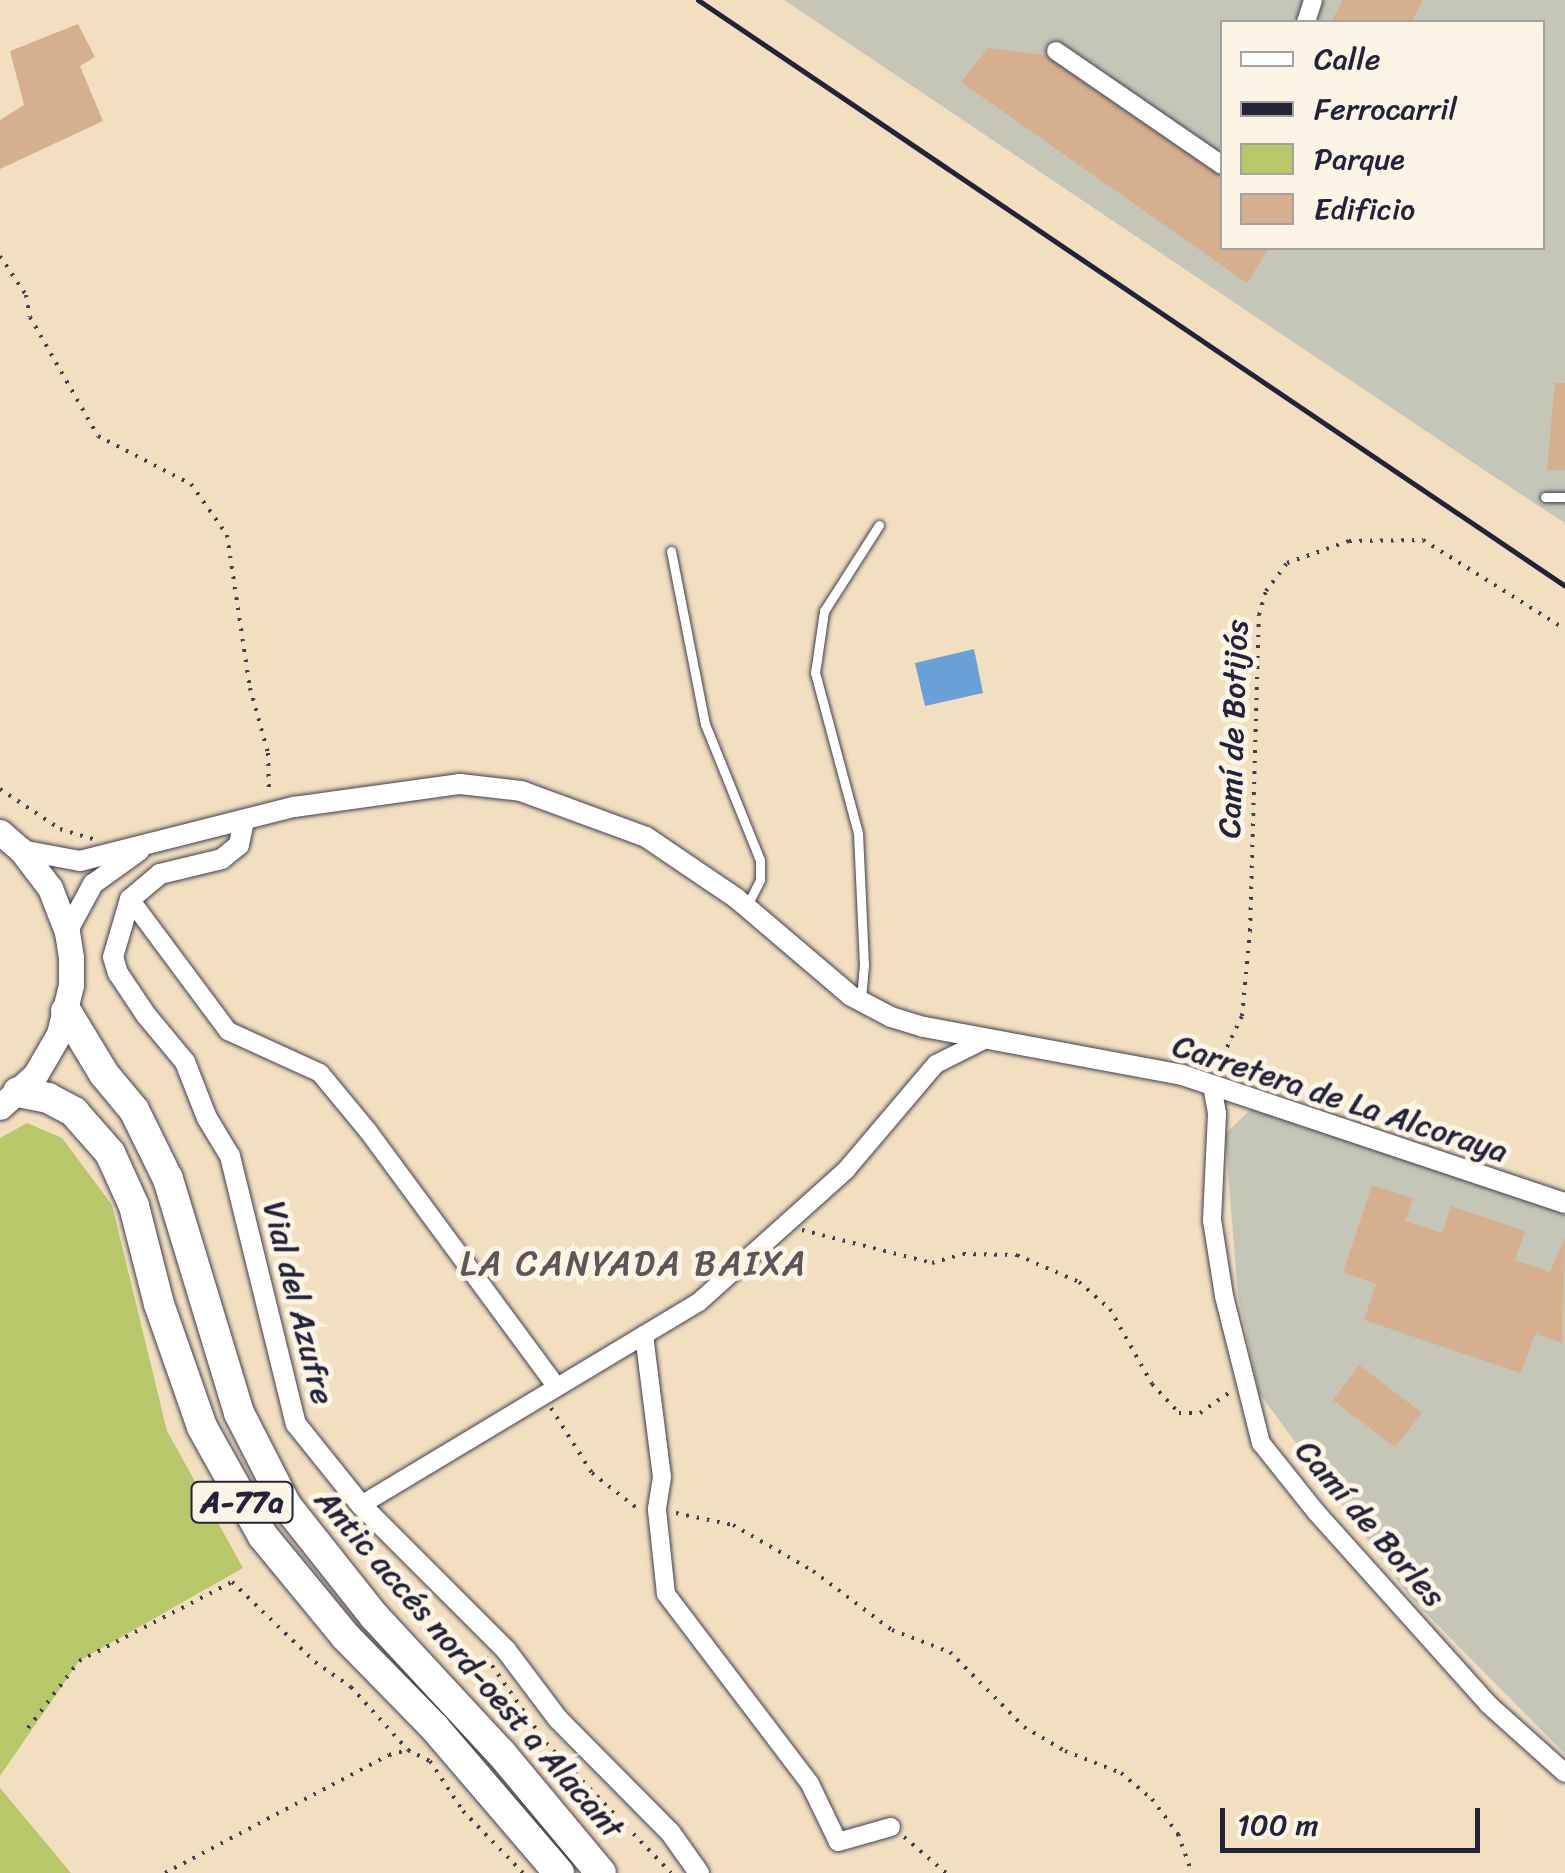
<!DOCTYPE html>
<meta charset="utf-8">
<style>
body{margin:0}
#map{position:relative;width:1565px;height:1873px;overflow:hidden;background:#f2dfc0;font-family:Sriracha,sans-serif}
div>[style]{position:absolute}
.industrial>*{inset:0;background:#c5c5b8}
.green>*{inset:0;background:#b7c769}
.water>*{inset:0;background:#6b9fd7}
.building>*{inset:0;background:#d6b08e}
.path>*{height:4px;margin-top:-2px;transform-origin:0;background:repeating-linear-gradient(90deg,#413e4f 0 2.5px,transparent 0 10.5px)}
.roads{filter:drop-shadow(0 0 2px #413e4f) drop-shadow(0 0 2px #413e4f)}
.service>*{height:9px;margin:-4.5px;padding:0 4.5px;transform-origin:4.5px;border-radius:4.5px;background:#fff}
.minor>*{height:18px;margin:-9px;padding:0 9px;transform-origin:9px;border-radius:9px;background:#fff}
.tertiary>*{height:20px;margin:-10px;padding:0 10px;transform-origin:10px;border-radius:10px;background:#fff}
.primary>*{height:25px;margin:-12.5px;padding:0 12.5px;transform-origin:12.5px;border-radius:12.5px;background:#fff}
.motorway>*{height:30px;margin:-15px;padding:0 15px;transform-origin:15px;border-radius:15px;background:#fff}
.rail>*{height:5px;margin:-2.5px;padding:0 2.5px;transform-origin:2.5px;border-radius:2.5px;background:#22223b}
span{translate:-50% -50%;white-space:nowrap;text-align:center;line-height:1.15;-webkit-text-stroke:10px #fcf5e5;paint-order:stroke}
.shield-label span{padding:2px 8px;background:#fcf5e5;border:2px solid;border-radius:8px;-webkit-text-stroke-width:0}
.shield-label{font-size:30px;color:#22223b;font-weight:700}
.street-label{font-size:32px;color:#22223b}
.neighbourhood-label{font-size:35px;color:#615458;letter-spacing:2.5px}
.legend{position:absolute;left:1220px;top:20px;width:325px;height:230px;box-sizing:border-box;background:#fcf5e5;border:2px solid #a5a1a1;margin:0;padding:12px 18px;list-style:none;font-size:30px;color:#22223b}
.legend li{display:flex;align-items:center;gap:20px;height:50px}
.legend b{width:50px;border:2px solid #a5a1a1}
.scale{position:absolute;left:1220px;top:1808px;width:260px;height:45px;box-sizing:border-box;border:5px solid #22223b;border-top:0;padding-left:12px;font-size:30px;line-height:35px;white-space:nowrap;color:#22223b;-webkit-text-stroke:8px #fcf5e5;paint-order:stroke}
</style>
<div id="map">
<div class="industrial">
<div style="clip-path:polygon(evenodd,784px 0,1565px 0,1565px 523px,1484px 470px,784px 0,1222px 22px,1542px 22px,1542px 248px,1222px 248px,1222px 22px)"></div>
<div style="clip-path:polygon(1252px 1108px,1565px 1213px,1565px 1754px,1410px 1597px,1259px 1393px,1238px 1296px,1225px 1134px)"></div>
</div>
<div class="green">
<div style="clip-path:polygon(27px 1123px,62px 1138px,112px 1205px,167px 1431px,243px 1568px,79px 1661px,0 1776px,0 1138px)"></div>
<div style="clip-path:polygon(0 1788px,71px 1873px,0 1873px)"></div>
</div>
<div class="water">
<div style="clip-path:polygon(974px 649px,983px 693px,925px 706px,915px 663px)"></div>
</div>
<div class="building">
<div style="clip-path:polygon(1343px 0,1423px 0,1411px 22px,1331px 22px)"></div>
<div style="clip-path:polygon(78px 24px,95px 57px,80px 66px,103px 121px,0 169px,0 120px,24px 105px,10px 51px)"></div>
<div style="clip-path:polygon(988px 48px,1044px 55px,1222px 177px,1222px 248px,1269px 248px,1247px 283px,961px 82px)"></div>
<div style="clip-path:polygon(1555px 383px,1565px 383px,1565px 470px,1547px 470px)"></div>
<div style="clip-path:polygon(1372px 1185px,1413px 1198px,1405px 1221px,1442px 1233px,1451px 1206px,1525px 1231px,1515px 1260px,1550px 1272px,1565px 1237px,1562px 1343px,1535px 1334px,1521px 1373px,1364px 1320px,1376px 1284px,1343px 1272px)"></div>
<div style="clip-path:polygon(1359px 1365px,1422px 1413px,1395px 1447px,1333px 1400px)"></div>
</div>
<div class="path">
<div style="left:0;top:256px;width:47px;rotate:56.3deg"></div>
<div style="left:26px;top:295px;width:22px;rotate:80deg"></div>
<div style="left:30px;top:317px;width:137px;rotate:60.3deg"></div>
<div style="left:98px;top:436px;width:105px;rotate:27.3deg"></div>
<div style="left:191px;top:484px;width:62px;rotate:54.8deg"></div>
<div style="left:227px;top:535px;width:155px;rotate:81.5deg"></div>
<div style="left:250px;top:688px;width:67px;rotate:74.5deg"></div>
<div style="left:268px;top:753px;width:41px;rotate:88.6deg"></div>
<div style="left:0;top:789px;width:72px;rotate:33.7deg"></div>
<div style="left:60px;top:829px;width:38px;rotate:17deg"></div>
<div style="left:1218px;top:1066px;width:55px;rotate:-64.4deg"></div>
<div style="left:1242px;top:1016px;width:85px;rotate:-84.6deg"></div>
<div style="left:1250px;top:931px;width:316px;rotate:-88.4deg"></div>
<div style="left:1259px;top:615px;width:25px;rotate:-74deg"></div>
<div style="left:1266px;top:591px;width:35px;rotate:-53deg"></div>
<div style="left:1287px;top:563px;width:66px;rotate:-19.5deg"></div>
<div style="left:1349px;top:541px;width:74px;rotate:-0.8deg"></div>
<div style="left:1423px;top:540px;width:168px;rotate:32.1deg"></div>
<div style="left:802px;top:1230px;width:134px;rotate:14.2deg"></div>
<div style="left:932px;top:1263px;width:32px;rotate:-16deg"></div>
<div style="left:963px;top:1254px;width:54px;rotate:1.1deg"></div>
<div style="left:1017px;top:1255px;width:68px;rotate:23.5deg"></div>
<div style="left:1079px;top:1282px;width:41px;rotate:41.1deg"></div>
<div style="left:1110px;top:1309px;width:86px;rotate:60.8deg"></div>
<div style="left:1152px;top:1384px;width:40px;rotate:47deg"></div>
<div style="left:1179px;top:1413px;width:21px"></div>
<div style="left:1200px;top:1413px;width:39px;rotate:-35deg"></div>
<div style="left:551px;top:1408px;width:77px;rotate:57.8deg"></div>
<div style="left:592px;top:1473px;width:58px;rotate:38deg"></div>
<div style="left:676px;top:1513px;width:58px;rotate:11.9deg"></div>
<div style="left:733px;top:1525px;width:92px;rotate:29.9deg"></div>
<div style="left:813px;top:1571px;width:99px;rotate:36.8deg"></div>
<div style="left:892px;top:1630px;width:62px;rotate:20.8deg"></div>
<div style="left:950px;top:1652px;width:105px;rotate:45.4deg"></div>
<div style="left:1024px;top:1727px;width:48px;rotate:30.3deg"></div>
<div style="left:1065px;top:1751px;width:60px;rotate:21.4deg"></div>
<div style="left:1121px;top:1773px;width:40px;rotate:40deg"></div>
<div style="left:1152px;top:1799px;width:44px;rotate:53.4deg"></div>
<div style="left:1178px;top:1834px;width:41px;rotate:70.3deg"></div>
<div style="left:486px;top:1657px;width:105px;rotate:55.1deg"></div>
<div style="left:546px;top:1743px;width:180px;rotate:46.1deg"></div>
<div style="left:28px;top:1728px;width:84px;rotate:-52.7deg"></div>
<div style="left:79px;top:1661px;width:172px;rotate:-27.3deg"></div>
<div style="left:232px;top:1582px;width:115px;rotate:43.9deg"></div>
<div style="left:315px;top:1662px;width:44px;rotate:34.8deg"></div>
<div style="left:351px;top:1687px;width:85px;rotate:47.9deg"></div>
<div style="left:904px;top:1837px;width:55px;rotate:40.6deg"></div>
<div style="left:165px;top:1873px;width:253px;rotate:-27.8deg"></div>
<div style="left:389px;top:1755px;width:20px;rotate:-15deg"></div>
<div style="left:408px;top:1750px;width:25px;rotate:27deg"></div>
<div style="left:430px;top:1761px;width:60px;rotate:56.6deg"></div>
<div style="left:463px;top:1811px;width:86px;rotate:45.9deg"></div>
</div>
<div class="roads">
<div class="service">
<div style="left:1545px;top:497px;width:20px"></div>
<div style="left:671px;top:551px;width:176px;rotate:78.9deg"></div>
<div style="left:705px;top:724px;width:147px;rotate:68deg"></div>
<div style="left:760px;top:860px;width:20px;rotate:90deg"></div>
<div style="left:760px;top:880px;width:29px;rotate:117deg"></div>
<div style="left:861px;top:999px;width:34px;rotate:-85deg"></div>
<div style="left:864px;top:965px;width:132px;rotate:-92.6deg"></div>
<div style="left:858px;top:833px;width:166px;rotate:-105deg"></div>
<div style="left:815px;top:673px;width:63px;rotate:-81.7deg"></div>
<div style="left:824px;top:611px;width:102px;rotate:-57.4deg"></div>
</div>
<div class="minor">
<div style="left:1306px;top:22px;width:23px;rotate:-72deg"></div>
<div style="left:1056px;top:51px;width:201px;rotate:34.5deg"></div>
<div style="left:130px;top:899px;width:164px;rotate:53.4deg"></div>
<div style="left:228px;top:1031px;width:101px;rotate:24.5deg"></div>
<div style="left:320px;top:1073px;width:75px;rotate:50.4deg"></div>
<div style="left:368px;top:1131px;width:318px;rotate:53.6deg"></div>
<div style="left:1212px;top:1085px;width:29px;rotate:80deg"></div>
<div style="left:1217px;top:1114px;width:106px;rotate:92.7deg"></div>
<div style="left:1212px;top:1220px;width:77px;rotate:81deg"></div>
<div style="left:1224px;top:1296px;width:152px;rotate:75.9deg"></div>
<div style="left:1261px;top:1443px;width:88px;rotate:51.4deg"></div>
<div style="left:1316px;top:1512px;width:258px;rotate:48.1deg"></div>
<div style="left:1488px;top:1704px;width:103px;rotate:41.9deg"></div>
<div style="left:644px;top:1335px;width:143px;rotate:82.8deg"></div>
<div style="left:662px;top:1477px;width:33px;rotate:99deg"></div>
<div style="left:657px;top:1510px;width:84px;rotate:83.9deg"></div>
<div style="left:666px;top:1594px;width:238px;rotate:52.8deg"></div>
<div style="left:810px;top:1784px;width:64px;rotate:64.2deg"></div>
<div style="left:838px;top:1842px;width:55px;rotate:-15.8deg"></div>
<div style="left:361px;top:1505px;width:394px;rotate:-31deg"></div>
<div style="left:699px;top:1302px;width:198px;rotate:-41.9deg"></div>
<div style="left:846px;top:1170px;width:139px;rotate:-49.7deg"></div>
<div style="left:936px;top:1064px;width:58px;rotate:-26.6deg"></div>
</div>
<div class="tertiary">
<div style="left:244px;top:821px;width:25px;rotate:102deg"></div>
<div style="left:239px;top:845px;width:22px;rotate:141deg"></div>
<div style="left:222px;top:859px;width:64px;rotate:166.4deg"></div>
<div style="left:160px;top:874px;width:39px;rotate:140deg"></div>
<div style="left:130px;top:899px;width:60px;rotate:106.3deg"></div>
<div style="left:113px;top:957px;width:17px;rotate:73deg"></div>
<div style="left:118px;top:973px;width:50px;rotate:56.3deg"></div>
<div style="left:146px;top:1015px;width:61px;rotate:50.3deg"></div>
<div style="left:185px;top:1062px;width:60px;rotate:68.6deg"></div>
<div style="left:207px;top:1118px;width:44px;rotate:58.8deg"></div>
<div style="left:230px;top:1156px;width:276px;rotate:76.2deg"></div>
<div style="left:296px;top:1424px;width:104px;rotate:51.3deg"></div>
<div style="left:361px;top:1505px;width:205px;rotate:45deg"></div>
<div style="left:506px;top:1650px;width:86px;rotate:53deg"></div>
<div style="left:558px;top:1719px;width:159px;rotate:45.3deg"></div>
<div style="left:670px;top:1832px;width:50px;rotate:54.7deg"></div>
<div style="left:21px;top:850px;width:60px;rotate:10.6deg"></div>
<div style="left:80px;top:861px;width:221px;rotate:-14.2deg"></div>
<div style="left:294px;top:807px;width:168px;rotate:-7.9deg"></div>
<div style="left:460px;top:784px;width:61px;rotate:6.5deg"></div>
<div style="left:521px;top:791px;width:133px;rotate:20.2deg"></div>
<div style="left:646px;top:837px;width:109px;rotate:34.1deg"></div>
<div style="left:736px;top:898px;width:151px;rotate:40.4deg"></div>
<div style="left:851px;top:996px;width:45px;rotate:27.7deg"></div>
<div style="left:891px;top:1017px;width:34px;rotate:17deg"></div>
<div style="left:924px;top:1027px;width:262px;rotate:10.5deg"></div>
<div style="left:1182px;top:1075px;width:404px;rotate:18.5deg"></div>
<div style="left:67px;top:932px;width:55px;rotate:-61.6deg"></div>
<div style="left:93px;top:884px;width:57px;rotate:-35.7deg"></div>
</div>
<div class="primary">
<div style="left:0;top:832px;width:28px;rotate:41deg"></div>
<div style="left:21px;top:850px;width:48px;rotate:52.7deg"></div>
<div style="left:50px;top:888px;width:47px;rotate:68.9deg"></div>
<div style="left:67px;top:932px;width:26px;rotate:81deg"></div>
<div style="left:71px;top:958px;width:27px;rotate:90deg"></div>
<div style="left:71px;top:985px;width:50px;rotate:103.8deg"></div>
<div style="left:59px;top:1034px;width:48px;rotate:120.3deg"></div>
<div style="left:35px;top:1075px;width:47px;rotate:137.6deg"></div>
</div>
<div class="motorway">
<div style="left:66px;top:1011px;width:74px;rotate:58.9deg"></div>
<div style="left:104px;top:1074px;width:47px;rotate:50.2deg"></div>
<div style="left:134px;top:1110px;width:77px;rotate:63.8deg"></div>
<div style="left:168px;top:1179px;width:245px;rotate:73.1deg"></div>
<div style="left:239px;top:1413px;width:103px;rotate:62.9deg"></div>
<div style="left:286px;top:1505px;width:142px;rotate:51.6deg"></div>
<div style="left:374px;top:1616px;width:187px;rotate:47.2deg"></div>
<div style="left:501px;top:1753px;width:156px;rotate:50.2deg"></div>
<div style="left:18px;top:1092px;width:31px;rotate:11deg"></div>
<div style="left:48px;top:1098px;width:30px;rotate:28deg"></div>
<div style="left:74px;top:1112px;width:55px;rotate:48.7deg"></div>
<div style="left:110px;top:1153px;width:58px;rotate:65.6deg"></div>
<div style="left:134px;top:1206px;width:101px;rotate:75.7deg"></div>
<div style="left:159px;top:1304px;width:130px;rotate:70.7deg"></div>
<div style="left:202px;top:1427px;width:125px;rotate:60.8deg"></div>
<div style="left:263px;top:1536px;width:129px;rotate:50.6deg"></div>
<div style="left:345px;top:1636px;width:127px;rotate:45.6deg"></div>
<div style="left:434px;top:1727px;width:192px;rotate:49.4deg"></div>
</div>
</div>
<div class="rail">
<div style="left:698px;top:0;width:1046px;rotate:34.05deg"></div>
</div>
<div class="shield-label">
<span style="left:242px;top:1502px">A-77a</span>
</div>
<div class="street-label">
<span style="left:1234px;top:729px;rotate:-88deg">Camí de Botijós</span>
<span style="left:1340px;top:1099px;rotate:18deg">Carretera de La Alcoraya</span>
<span style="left:298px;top:1303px;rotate:76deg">Vial del Azufre</span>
<span style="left:1370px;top:1524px;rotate:49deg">Camí de Borles</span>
<span style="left:469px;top:1664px;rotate:49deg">Antic accés nord-oest a Alacant</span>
</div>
<div class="neighbourhood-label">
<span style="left:634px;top:1263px">LA CANYADA BAIXA</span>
</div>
<ul class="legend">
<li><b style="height:12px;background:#fff"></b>Calle</li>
<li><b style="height:12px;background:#22223b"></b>Ferrocarril</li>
<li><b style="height:28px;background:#b7c769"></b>Parque</li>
<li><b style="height:28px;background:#d6b08e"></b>Edificio</li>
</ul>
<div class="scale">100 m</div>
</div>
